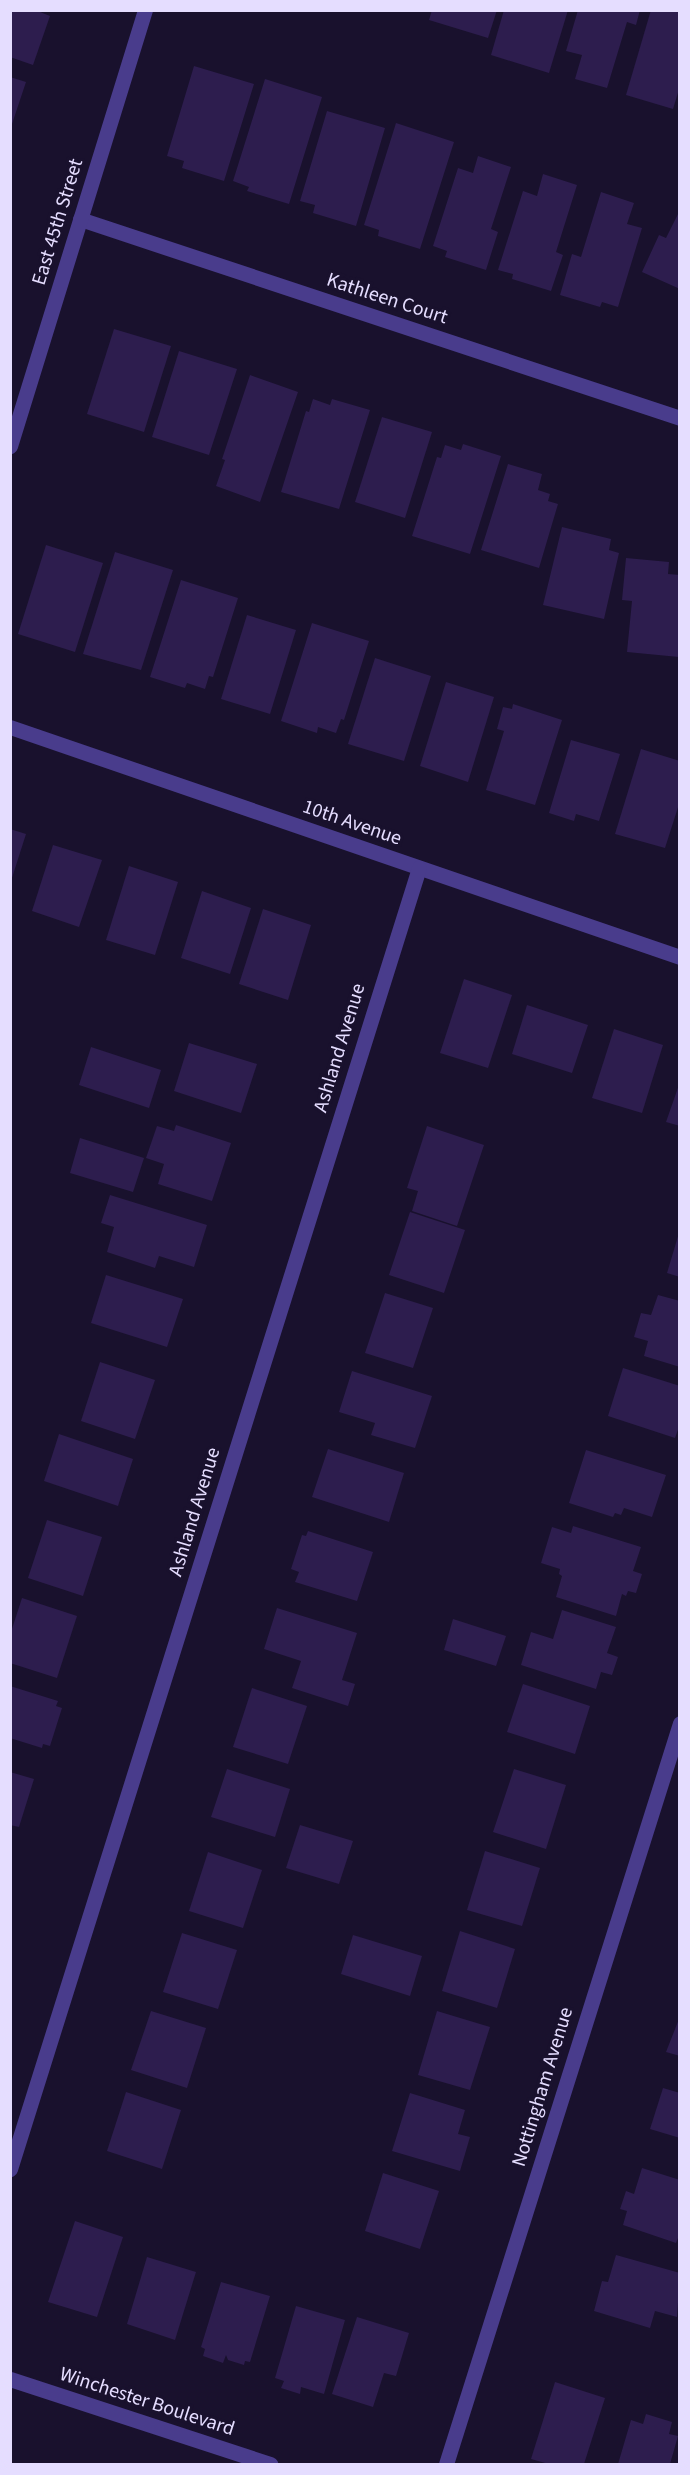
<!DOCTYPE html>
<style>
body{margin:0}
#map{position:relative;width:690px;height:2475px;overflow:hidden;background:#19112d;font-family:"Source Sans 3",sans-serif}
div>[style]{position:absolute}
.building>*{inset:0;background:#2d1d4e}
.street>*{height:15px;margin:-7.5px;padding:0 7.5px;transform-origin:7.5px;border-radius:7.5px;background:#493c8c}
span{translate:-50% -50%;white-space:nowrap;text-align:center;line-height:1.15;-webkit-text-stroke:6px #19112d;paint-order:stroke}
.street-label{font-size:20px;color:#e5ddff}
.frame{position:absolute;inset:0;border:12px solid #e5ddff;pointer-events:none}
</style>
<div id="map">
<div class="building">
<div style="clip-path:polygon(10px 10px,35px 10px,50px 16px,33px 65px,10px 57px)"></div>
<div style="clip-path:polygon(432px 10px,497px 10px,488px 38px,429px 20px)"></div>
<div style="clip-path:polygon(504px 10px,568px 10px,549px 73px,491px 55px)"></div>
<div style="clip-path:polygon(578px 10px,640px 10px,636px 25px,627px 22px,607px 88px,575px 79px,582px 55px,566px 51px)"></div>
<div style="clip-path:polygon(651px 10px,680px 10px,680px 86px,673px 109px,626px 95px)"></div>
<div style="clip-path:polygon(194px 66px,254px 84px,224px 181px,182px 168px,184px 161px,167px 156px)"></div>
<div style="clip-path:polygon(10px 77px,26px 82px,11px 127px,10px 127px)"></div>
<div style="clip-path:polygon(265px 79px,322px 97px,289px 204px,247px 191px,249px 187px,233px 181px)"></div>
<div style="clip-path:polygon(327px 111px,385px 128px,356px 226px,313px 213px,315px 205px,300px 201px)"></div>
<div style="clip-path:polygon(396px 123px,454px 142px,420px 249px,378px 236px,379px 230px,364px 225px)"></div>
<div style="clip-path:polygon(478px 156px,511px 167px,491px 229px,498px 232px,486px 270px,445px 257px,447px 251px,433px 246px,458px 168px,473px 173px)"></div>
<div style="clip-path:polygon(543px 174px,577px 185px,556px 252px,563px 255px,551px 291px,512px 279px,513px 274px,498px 270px,523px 191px,537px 196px)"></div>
<div style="clip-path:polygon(601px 192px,634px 203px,627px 224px,642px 228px,618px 307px,602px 302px,600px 307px,560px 295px,572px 254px,581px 257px)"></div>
<div style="clip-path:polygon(680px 210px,680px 289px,642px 272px,659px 235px,666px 238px)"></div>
<div style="clip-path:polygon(114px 329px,171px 346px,144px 432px,87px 414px)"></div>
<div style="clip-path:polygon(179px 351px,237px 369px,209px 455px,152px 437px)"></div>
<div style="clip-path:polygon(250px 375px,298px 392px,260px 502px,216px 486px,225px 460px,222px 459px)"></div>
<div style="clip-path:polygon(313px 399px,330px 405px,332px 399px,370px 410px,339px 509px,281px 492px,306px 411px,309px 412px)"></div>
<div style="clip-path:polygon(382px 417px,432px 432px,405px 518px,355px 502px)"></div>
<div style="clip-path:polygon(463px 444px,501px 456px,470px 554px,412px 536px,437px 457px,441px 458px,445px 445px,461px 450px)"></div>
<div style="clip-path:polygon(508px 464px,542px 474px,538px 490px,550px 494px,548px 501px,558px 504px,539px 568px,481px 550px)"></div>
<div style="clip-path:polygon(562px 527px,611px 539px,609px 550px,619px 553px,604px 619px,543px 605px)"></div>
<div style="clip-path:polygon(46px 545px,103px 563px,75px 652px,18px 634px)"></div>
<div style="clip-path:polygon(115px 552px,173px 570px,141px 670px,83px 654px)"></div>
<div style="clip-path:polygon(626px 558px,669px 562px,668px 574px,680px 575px,679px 657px,627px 652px,632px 601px,622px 600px)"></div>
<div style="clip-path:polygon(181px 580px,238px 598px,213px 677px,209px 676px,205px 689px,187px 683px,185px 688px,150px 677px)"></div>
<div style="clip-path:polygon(247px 615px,296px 630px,270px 714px,221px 699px)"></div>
<div style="clip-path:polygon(312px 623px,369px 641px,344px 720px,341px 719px,336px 733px,318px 727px,317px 733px,281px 721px)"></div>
<div style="clip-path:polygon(375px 658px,431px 676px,404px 761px,348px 744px)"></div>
<div style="clip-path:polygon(446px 682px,494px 697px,468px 782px,420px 766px)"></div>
<div style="clip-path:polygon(513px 704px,562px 720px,535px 805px,486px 790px,504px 731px,497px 729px,503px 707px,512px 709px)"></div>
<div style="clip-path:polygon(571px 740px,620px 754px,599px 821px,576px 814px,574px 821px,549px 813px)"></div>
<div style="clip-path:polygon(641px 749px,680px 761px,680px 801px,665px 848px,615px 834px)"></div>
<div style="clip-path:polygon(10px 829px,26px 834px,11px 881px,10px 881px)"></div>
<div style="clip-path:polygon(53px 845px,102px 860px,79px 927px,32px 911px)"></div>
<div style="clip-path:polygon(129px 866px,178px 882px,155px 955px,106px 940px)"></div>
<div style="clip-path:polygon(202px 891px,251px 908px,230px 974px,181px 958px)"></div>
<div style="clip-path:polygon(263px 909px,311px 925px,288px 1000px,239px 984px)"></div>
<div style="clip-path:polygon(464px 979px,512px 995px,488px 1068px,440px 1053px)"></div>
<div style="clip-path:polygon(527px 1005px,588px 1025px,572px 1073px,512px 1054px)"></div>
<div style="clip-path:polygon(614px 1029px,663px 1045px,642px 1113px,592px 1098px)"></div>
<div style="clip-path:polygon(189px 1043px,257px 1064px,241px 1113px,174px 1091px)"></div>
<div style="clip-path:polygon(91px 1047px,161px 1070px,149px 1108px,79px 1085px)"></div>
<div style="clip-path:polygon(680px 1082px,680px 1126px,666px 1122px)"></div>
<div style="clip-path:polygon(176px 1125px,231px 1143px,212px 1201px,158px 1184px,164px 1164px,146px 1158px,157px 1126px,174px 1131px)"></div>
<div style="clip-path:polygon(427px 1126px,484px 1145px,457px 1226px,412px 1211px,418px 1191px,407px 1188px)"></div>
<div style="clip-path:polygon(80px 1138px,144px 1158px,133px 1192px,70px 1173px)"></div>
<div style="clip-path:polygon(110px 1195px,207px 1225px,194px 1267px,159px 1256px,155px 1268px,107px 1252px,114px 1227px,101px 1223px)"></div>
<div style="clip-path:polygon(410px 1212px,465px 1230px,444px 1293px,389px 1275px)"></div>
<div style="clip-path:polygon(679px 1233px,680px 1233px,680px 1277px,667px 1273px)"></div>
<div style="clip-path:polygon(106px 1275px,183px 1299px,167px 1347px,91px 1323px)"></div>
<div style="clip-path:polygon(385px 1293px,433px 1308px,413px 1368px,365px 1353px)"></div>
<div style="clip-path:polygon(658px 1295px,680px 1301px,680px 1367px,644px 1356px,648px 1341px,634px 1337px,641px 1313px,651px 1315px)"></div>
<div style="clip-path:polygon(100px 1362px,155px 1380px,135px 1439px,81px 1421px)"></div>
<div style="clip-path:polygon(623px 1368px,680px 1386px,680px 1424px,675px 1438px,608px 1416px)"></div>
<div style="clip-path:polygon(352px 1371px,432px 1396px,415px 1448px,371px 1435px,375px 1423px,339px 1412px)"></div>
<div style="clip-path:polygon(59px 1434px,133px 1459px,118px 1506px,44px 1481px)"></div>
<div style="clip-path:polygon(328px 1449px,404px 1473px,389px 1522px,312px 1497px)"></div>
<div style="clip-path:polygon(586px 1450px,666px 1475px,652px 1517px,624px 1508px,621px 1515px,615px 1513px,613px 1517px,569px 1503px)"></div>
<div style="clip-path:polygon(47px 1520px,102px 1537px,83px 1596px,28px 1578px)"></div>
<div style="clip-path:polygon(573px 1526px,641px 1547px,633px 1571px,642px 1574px,636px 1593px,628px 1591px,626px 1596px,622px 1594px,616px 1616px,556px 1597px,562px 1576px,559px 1574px,560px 1569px,541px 1563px,552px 1527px,571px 1533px)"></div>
<div style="clip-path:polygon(308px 1531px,373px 1552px,357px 1601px,295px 1582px,299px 1572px,291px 1569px,302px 1535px,306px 1536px)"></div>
<div style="clip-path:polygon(22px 1598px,77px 1616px,57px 1678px,10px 1663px,10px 1635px)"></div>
<div style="clip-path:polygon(277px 1608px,357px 1633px,342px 1680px,355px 1684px,348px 1706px,292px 1688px,301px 1661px,264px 1649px)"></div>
<div style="clip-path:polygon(562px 1610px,616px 1627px,607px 1653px,618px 1657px,612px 1675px,601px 1672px,596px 1689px,521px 1665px,531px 1632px,553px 1639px)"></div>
<div style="clip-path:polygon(453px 1619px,506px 1636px,496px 1666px,444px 1650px)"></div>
<div style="clip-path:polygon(523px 1684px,590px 1706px,575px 1754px,507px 1732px)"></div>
<div style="clip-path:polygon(10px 1686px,58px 1701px,56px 1706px,62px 1708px,50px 1746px,43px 1744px,42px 1748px,10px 1738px)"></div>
<div style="clip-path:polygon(252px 1688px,307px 1706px,288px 1764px,233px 1747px)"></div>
<div style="clip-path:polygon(227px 1769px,290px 1789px,275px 1837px,211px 1817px)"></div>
<div style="clip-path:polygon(514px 1769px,566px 1785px,546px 1849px,493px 1832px)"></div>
<div style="clip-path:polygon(10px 1772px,34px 1779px,19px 1827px,10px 1825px)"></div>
<div style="clip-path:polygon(300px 1825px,353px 1841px,339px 1884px,286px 1868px)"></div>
<div style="clip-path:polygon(485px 1851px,540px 1868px,522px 1926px,467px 1910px)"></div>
<div style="clip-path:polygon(208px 1852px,262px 1870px,243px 1928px,189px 1911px)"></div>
<div style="clip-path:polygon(460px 1931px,515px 1949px,497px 2008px,442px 1991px)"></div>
<div style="clip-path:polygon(182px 1933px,237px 1950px,218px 2009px,163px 1992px)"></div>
<div style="clip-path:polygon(353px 1935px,422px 1956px,410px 1996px,341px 1974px)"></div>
<div style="clip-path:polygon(151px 2011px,206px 2028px,187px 2088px,131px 2070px)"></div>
<div style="clip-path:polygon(437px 2011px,490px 2027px,470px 2090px,418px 2075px)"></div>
<div style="clip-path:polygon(679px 2019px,680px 2019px,680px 2056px,666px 2052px)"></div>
<div style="clip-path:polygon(663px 2088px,680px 2093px,680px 2138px,650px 2129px)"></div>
<div style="clip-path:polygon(126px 2092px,181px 2110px,162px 2169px,107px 2151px)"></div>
<div style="clip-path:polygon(410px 2093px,465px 2110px,458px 2134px,470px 2137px,460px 2171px,392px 2151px)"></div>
<div style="clip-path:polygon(642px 2168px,680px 2180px,680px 2233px,676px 2243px,623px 2225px,627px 2211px,620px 2209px,626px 2191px,634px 2194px)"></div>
<div style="clip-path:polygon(383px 2173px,439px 2191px,420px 2249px,365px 2231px)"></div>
<div style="clip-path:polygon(75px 2221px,123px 2237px,97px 2317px,48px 2302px)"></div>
<div style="clip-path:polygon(616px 2255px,680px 2273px,677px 2317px,655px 2311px,650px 2328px,594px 2311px,602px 2281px,608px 2282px)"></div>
<div style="clip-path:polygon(147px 2257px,196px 2272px,175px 2340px,127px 2324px)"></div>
<div style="clip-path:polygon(221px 2282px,270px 2296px,250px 2362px,245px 2361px,244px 2365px,228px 2360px,226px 2355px,223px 2363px,203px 2356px,205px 2349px,201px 2347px)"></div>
<div style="clip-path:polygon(296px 2306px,345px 2320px,324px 2394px,301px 2387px,300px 2394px,281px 2388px,284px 2381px,275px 2378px)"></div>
<div style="clip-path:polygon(357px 2317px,409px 2333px,396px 2376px,384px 2373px,373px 2407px,332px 2394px)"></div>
<div style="clip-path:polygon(555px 2382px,605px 2398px,584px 2464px,549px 2464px,531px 2459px)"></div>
<div style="clip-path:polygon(646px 2414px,672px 2422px,669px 2434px,678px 2436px,670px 2464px,618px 2464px,631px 2420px,643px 2424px)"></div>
</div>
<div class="street">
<div style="left:80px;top:219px;width:632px;rotate:18.35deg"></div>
<div style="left:10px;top:446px;width:456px;rotate:-72.8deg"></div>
<div style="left:10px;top:727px;width:708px;rotate:18.95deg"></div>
<div style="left:10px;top:2169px;width:1364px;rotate:-72.55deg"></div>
<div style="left:10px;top:2379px;width:274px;rotate:18.1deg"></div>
<div style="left:446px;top:2464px;width:777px;rotate:-72.47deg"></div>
</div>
<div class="street-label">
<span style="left:58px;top:222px;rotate:-73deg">East 45th Street</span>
<span style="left:387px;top:299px;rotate:18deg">Kathleen Court</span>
<span style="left:352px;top:823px;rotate:19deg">10th Avenue</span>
<span style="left:340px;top:1048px;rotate:-73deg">Ashland Avenue</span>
<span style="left:195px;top:1512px;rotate:-73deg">Ashland Avenue</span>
<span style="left:543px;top:2087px;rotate:-73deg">Nottingham Avenue</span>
<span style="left:147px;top:2402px;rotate:18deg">Winchester Boulevard</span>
</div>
<div class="frame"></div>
</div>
